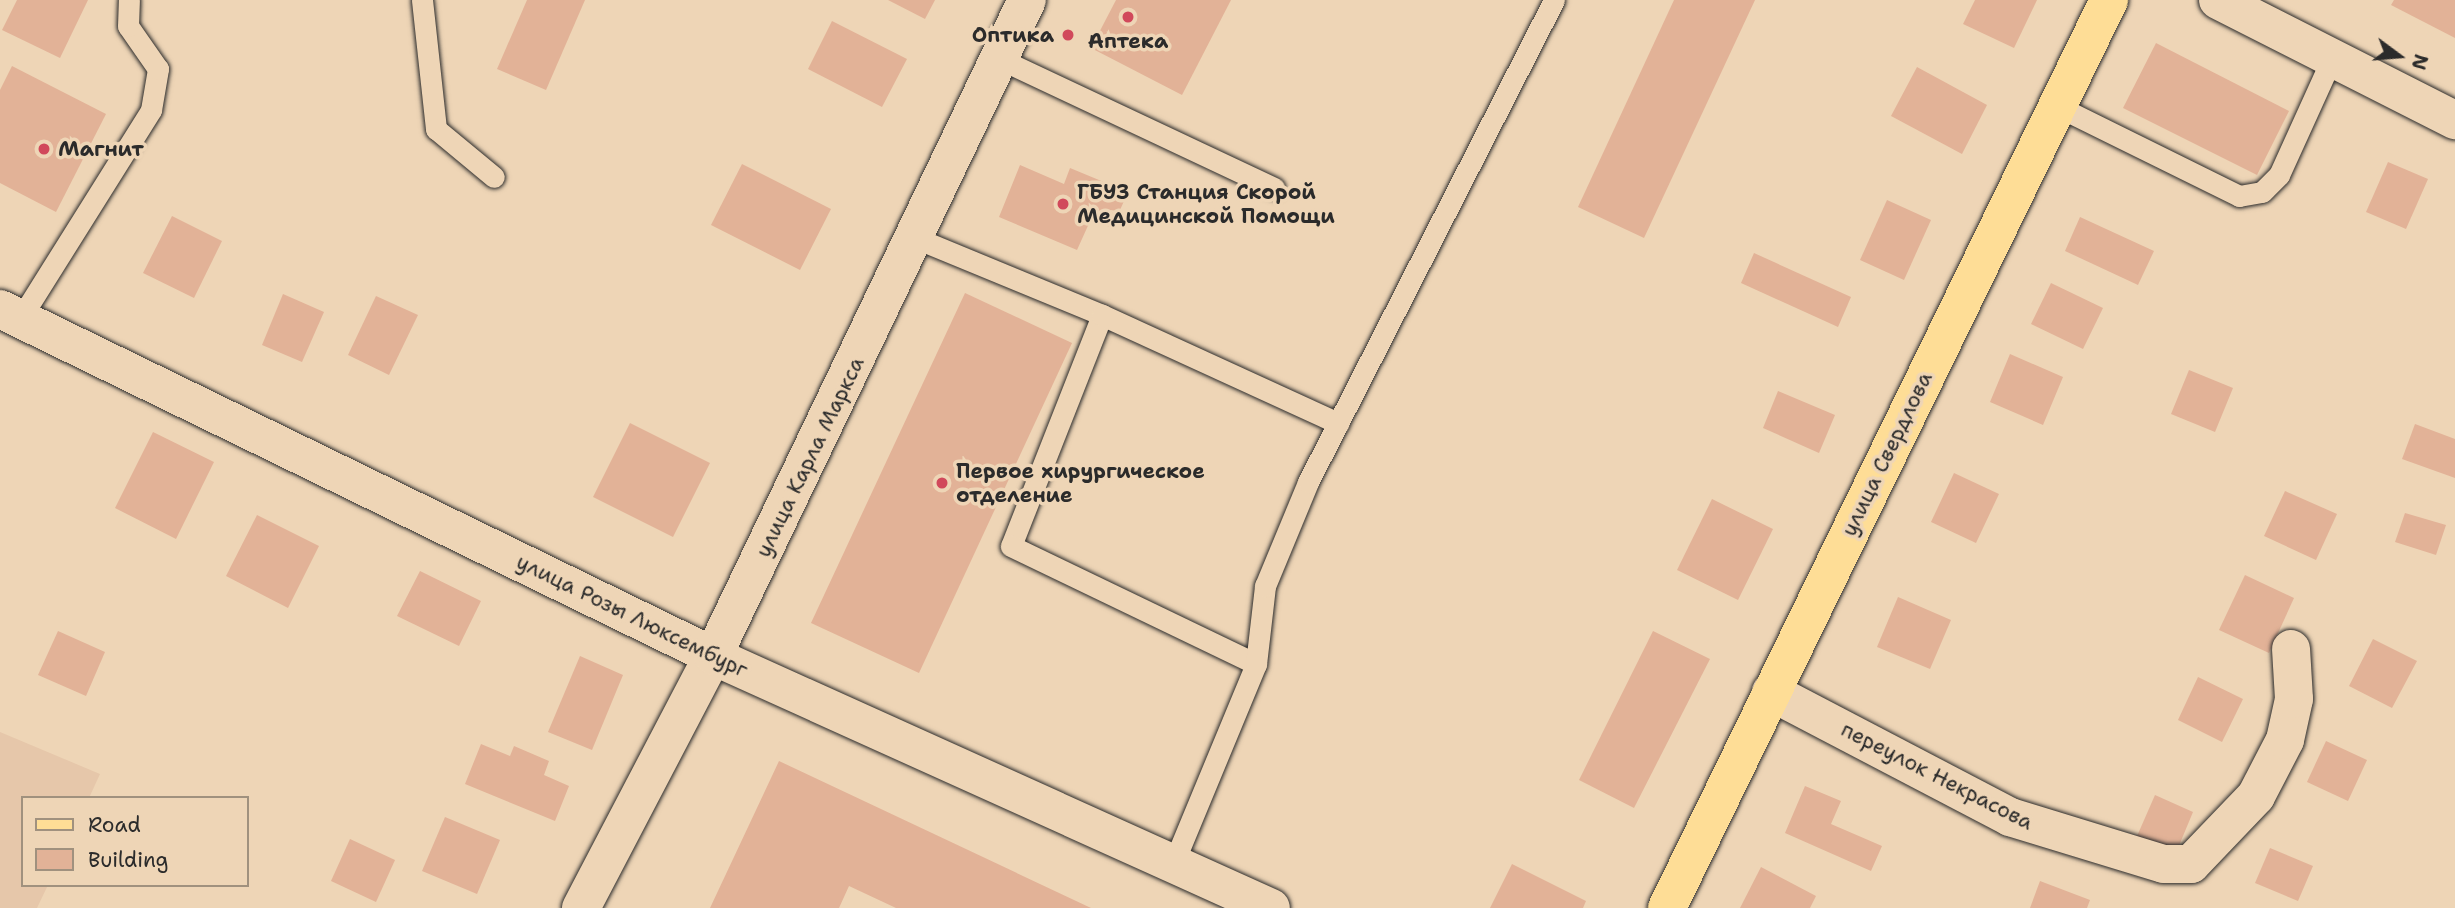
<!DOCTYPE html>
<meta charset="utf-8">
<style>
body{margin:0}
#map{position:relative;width:2455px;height:908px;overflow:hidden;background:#eed5b6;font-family:"Shantell Sans",sans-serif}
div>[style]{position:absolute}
.built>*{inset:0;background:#e6c7aa}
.building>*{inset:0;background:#e2b297}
.roads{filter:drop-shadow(0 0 2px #2b2b2b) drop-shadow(0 0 2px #2b2b2b)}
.service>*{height:21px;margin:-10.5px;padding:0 10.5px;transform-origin:10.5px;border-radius:10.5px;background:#eed5b6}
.minor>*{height:38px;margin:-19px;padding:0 19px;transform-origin:19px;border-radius:19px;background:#eed5b6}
.primary>*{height:38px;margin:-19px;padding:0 19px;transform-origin:19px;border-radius:19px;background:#fedd96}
.dots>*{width:19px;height:19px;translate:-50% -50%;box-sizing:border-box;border:4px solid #eed5b6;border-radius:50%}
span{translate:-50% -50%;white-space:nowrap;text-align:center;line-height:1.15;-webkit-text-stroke:7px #eed5b6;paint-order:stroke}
.poi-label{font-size:21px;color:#2b2b2b;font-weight:700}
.right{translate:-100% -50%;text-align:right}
.left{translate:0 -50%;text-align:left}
.street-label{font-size:21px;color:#2b2b2b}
.legend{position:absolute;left:21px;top:796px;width:228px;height:91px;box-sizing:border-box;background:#eed5b6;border:2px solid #a0917e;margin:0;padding:9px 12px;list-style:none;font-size:21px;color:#2b2b2b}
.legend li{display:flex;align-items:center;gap:14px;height:35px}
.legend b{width:35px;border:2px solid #a0917e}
.north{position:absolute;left:2364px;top:21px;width:70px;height:70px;-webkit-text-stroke:5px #eed5b6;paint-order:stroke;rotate:106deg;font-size:19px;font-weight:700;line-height:28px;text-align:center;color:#2b2b2b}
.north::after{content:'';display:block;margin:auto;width:24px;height:32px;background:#2b2b2b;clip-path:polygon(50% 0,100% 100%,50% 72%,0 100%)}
</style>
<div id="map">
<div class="built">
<div style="clip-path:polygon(0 732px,100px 774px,89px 798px,23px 798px,23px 885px,48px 885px,37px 908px,0 908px)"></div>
</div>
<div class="building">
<div style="clip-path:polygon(17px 0,88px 0,60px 58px,2px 30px)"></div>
<div style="clip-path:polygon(527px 0,585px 0,546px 90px,497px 69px)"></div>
<div style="clip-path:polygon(888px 0,935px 0,925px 19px)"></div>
<div style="clip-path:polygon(1116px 0,1231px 0,1182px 95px,1091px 48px)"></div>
<div style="clip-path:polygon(1674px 0,1755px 0,1644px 238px,1578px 207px)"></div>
<div style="clip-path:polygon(1975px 0,2037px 0,2014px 48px,1963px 24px)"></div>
<div style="clip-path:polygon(2394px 0,2455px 0,2455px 38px,2391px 5px)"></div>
<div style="clip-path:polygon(832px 21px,907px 59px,882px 107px,808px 69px)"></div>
<div style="clip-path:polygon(2156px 43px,2289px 111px,2257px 175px,2123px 108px)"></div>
<div style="clip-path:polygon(12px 66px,106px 114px,56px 212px,0 183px,0 90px)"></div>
<div style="clip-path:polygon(1917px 67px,1987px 105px,1962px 154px,1891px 116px)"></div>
<div style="clip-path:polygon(2388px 162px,2428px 179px,2406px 229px,2366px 212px)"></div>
<div style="clip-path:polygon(742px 164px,831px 209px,800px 270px,711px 225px)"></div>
<div style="clip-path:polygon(1020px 165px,1064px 184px,1070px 168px,1128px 192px,1112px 228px,1091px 219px,1077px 250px,999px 217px)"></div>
<div style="clip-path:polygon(1887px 200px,1931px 220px,1904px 280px,1860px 260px)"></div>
<div style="clip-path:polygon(172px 216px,222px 241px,194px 298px,143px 273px)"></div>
<div style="clip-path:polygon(2080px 217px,2154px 251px,2138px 285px,2065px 251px)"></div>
<div style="clip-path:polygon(1754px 253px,1851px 297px,1838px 327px,1741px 283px)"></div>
<div style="clip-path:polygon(2051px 283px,2103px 308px,2083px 349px,2031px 324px)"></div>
<div style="clip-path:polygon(965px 293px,1072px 343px,919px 673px,811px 623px)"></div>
<div style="clip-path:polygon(283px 294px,324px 312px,302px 362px,262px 345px)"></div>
<div style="clip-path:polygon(376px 296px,418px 315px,389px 375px,348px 355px)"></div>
<div style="clip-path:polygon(2010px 354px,2063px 377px,2043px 425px,1990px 402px)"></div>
<div style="clip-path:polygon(2189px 370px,2233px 388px,2215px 432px,2171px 414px)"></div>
<div style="clip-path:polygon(1778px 391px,1835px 415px,1819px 453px,1763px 428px)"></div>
<div style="clip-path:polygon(630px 423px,710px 463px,673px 537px,593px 497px)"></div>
<div style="clip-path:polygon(2415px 424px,2455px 439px,2455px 478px,2402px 459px)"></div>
<div style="clip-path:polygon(153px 432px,214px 462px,176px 539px,115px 508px)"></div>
<div style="clip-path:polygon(1954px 473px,1999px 494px,1976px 543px,1931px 522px)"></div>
<div style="clip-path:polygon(2285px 491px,2337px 514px,2316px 560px,2264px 536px)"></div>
<div style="clip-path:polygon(1712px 499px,1773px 529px,1738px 600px,1677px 570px)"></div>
<div style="clip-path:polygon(2405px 513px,2446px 525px,2436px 555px,2395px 542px)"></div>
<div style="clip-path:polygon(257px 515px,319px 546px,288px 608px,226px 576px)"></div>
<div style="clip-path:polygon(420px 571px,481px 601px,459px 646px,397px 616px)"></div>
<div style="clip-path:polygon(2245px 575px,2294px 598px,2269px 653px,2219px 630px)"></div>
<div style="clip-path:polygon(1898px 597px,1951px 620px,1930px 669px,1877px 647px)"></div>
<div style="clip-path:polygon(58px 631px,105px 652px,86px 696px,38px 675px)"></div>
<div style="clip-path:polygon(1653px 631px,1710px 659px,1634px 808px,1579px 780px)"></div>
<div style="clip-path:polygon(2373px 639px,2417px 661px,2392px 708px,2349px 686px)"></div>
<div style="clip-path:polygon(580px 656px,623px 675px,592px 750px,548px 732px)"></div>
<div style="clip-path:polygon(2198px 677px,2243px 699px,2222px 742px,2178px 720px)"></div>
<div style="clip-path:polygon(2326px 741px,2367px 760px,2348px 801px,2307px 782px)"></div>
<div style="clip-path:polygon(481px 744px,510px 756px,514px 746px,549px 761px,544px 775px,569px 786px,555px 821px,465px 784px)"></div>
<div style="clip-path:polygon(779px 761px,1091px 908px,896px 908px,849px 886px,839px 908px,710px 908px)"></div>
<div style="clip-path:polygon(1805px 786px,1841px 801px,1831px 824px,1882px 846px,1871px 871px,1785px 833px)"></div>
<div style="clip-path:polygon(2155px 795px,2193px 812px,2173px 860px,2134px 843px)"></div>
<div style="clip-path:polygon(445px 817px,500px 840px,477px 894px,422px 871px)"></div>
<div style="clip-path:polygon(350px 839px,395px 860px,376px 902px,331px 881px)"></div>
<div style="clip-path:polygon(2270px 848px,2313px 866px,2298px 901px,2255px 883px)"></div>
<div style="clip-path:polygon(1512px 864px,1586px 901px,1583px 908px,1490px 908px)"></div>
<div style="clip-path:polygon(1761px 867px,1816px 896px,1810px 908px,1740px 908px)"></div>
<div style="clip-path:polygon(2040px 881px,2090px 900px,2087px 908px,2030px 908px)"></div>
</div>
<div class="roads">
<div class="service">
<div style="left:422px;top:0;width:130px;rotate:83.8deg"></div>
<div style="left:436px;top:129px;width:75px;rotate:39.6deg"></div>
<div style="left:1000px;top:59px;width:303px;rotate:25.2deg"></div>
<div style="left:2057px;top:106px;width:203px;rotate:26.3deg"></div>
<div style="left:2239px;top:196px;width:23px;rotate:-10deg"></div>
<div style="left:2262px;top:192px;width:24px;rotate:-45deg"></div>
<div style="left:2279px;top:175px;width:128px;rotate:-65.6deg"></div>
<div style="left:918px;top:239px;width:199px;rotate:22.4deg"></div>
<div style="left:1102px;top:315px;width:248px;rotate:111.5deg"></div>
<div style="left:1011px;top:546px;width:272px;rotate:25.7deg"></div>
<div style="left:1256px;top:664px;width:217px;rotate:112.5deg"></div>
<div style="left:1102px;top:315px;width:260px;rotate:24.6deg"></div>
<div style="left:20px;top:319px;width:247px;rotate:-57.9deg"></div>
<div style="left:151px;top:110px;width:42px;rotate:-80.3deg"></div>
<div style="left:158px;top:69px;width:52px;rotate:-124.9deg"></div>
<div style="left:128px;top:26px;width:26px;rotate:-88deg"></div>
<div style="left:1256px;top:664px;width:79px;rotate:-83.4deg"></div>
<div style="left:1265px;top:586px;width:113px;rotate:-67.5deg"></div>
<div style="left:1308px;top:482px;width:541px;rotate:-62.96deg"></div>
</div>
<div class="minor">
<div style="left:2218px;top:0;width:266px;rotate:26.9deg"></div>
<div style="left:0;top:309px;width:793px;rotate:25.95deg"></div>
<div style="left:713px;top:656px;width:612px;rotate:24.3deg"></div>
<div style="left:1771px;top:692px;width:270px;rotate:27.6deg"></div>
<div style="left:2010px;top:817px;width:161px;rotate:17deg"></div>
<div style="left:2164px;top:864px;width:27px"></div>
<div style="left:2191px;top:864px;width:94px;rotate:-46.3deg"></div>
<div style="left:2256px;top:796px;width:63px;rotate:-62.6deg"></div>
<div style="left:2285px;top:740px;width:42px;rotate:-77.6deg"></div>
<div style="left:2294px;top:699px;width:50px;rotate:-93.4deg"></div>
<div style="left:581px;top:908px;width:284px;rotate:-62.4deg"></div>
<div style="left:713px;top:656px;width:727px;rotate:-64.42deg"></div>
</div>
<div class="primary">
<div style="left:1667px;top:908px;width:1010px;rotate:-64.04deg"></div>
</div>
</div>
<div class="dots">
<div style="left:1128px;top:17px;background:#d1495b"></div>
<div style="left:1068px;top:35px;background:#d1495b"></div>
<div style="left:44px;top:149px;background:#d1495b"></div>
<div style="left:1063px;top:204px;background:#d1495b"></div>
<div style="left:942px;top:483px;background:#d1495b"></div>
</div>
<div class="poi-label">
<span class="right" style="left:1054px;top:35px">Оптика</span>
<span style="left:1128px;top:41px">Аптека</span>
<span class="left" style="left:58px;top:149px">Магнит</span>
<span class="left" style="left:1077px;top:204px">ГБУЗ Станция Скорой<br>Медицинской Помощи</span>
<span class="left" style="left:956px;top:483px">Первое хирургическое<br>отделение</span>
</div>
<div class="street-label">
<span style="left:1887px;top:454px;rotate:-64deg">улица Свердлова</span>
<span style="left:810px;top:457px;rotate:-64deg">улица Карла Маркса</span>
<span style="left:632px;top:616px;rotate:26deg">улица Розы Люксембург</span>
<span style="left:1937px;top:776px;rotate:27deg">переулок Некрасова</span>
</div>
<ul class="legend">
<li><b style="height:9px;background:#fedd96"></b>Road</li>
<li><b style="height:19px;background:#e2b297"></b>Building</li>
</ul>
<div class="north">N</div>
</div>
